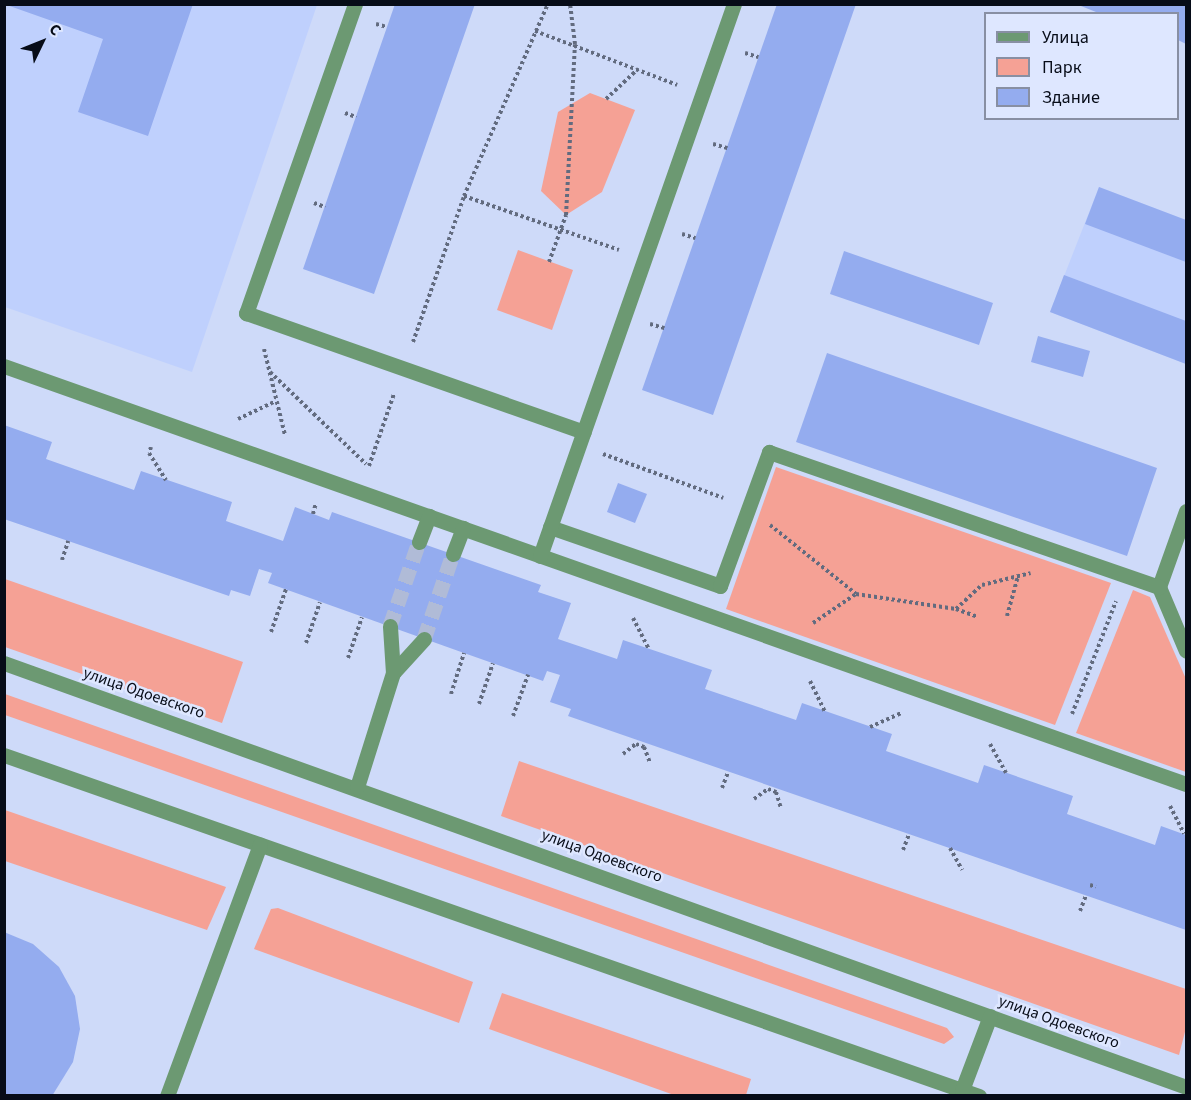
<!DOCTYPE html>
<meta charset="utf-8">
<style>
body{margin:0}
#map{position:relative;width:1191px;height:1100px;overflow:hidden;background:#cedaf9;font-family:"Source Sans 3",sans-serif}
div>[style]{position:absolute}
.built>*{inset:0;background:#bfd0fd}
.green>*{inset:0;background:#f5a195}
.building>*{inset:0;background:#94acef}
.minor-tunnel>*{height:15px;margin-top:-7.5px;transform-origin:0;background:repeating-linear-gradient(90deg,#b0bbd7 0 15px,transparent 0 23px)}
.path>*{height:4px;margin-top:-2px;transform-origin:0;background:repeating-linear-gradient(90deg,#626b7f 0 3px,transparent 0 6px)}
.minor>*{height:15px;margin:-7.5px;padding:0 7.5px;transform-origin:7.5px;border-radius:7.5px;background:#6c9972}
span{translate:-50% -50%;white-space:nowrap;text-align:center;line-height:1.15;-webkit-text-stroke:5px #dee7ff;paint-order:stroke}
.street-label{font-size:16px;color:#070c18}
.frame{position:absolute;inset:0;border:6px solid #070c18;pointer-events:none}
.legend{position:absolute;left:984px;top:12px;width:195px;height:108px;box-sizing:border-box;background:#dee7ff;border:2px solid #888fa3;margin:0;padding:8px 10px;list-style:none;font-size:18px;color:#070c18}
.legend li{display:flex;align-items:center;gap:12px;height:30px}
.legend b{width:30px;border:2px solid #888fa3}
.north{position:absolute;left:12px;top:12px;width:60px;height:60px;-webkit-text-stroke:4px #dee7ff;paint-order:stroke;rotate:47deg;font-size:16px;font-weight:700;line-height:24px;text-align:center;color:#070c18}
.north::after{content:'';display:block;margin:auto;width:21px;height:27px;background:#070c18;clip-path:polygon(50% 0,100% 100%,50% 72%,0 100%)}
</style>
<div id="map">
<div class="built">
<div style="clip-path:polygon(5px 5px,317px 5px,192px 372px,5px 307px)"></div>
<div style="clip-path:polygon(1099px 187px,1186px 220px,1186px 364px,1050px 312px)"></div>
</div>
<div class="green">
<div style="clip-path:polygon(590px 93px,635px 110px,602px 192px,566px 215px,541px 191px,558px 112px)"></div>
<div style="clip-path:polygon(518px 250px,573px 270px,552px 330px,497px 310px)"></div>
<div style="clip-path:polygon(776px 467px,1111px 583px,1055px 725px,726px 609px)"></div>
<div style="clip-path:polygon(5px 579px,243px 662px,222px 723px,5px 647px)"></div>
<div style="clip-path:polygon(1133px 590px,1150px 597px,1186px 679px,1186px 772px,1076px 733px)"></div>
<div style="clip-path:polygon(5px 694px,947px 1028px,954px 1037px,944px 1044px,5px 715px)"></div>
<div style="clip-path:polygon(519px 761px,1186px 989px,1186px 1028px,1179px 1055px,501px 816px)"></div>
<div style="clip-path:polygon(5px 810px,226px 887px,207px 930px,5px 861px)"></div>
<div style="clip-path:polygon(278px 908px,473px 982px,459px 1023px,254px 949px,271px 909px)"></div>
<div style="clip-path:polygon(502px 993px,751px 1079px,746px 1095px,674px 1095px,489px 1029px)"></div>
</div>
<div class="building">
<div style="clip-path:polygon(4px 4px,193px 4px,148px 136px,78px 112px,103px 39px)"></div>
<div style="clip-path:polygon(395px 4px,475px 4px,374px 294px,303px 269px)"></div>
<div style="clip-path:polygon(777px 4px,856px 4px,713px 415px,642px 390px)"></div>
<div style="clip-path:polygon(1076px 4px,1186px 4px,1186px 44px,1178px 40px,1178px 14px,1101px 14px)"></div>
<div style="clip-path:polygon(1099px 187px,1186px 220px,1186px 262px,1085px 224px)"></div>
<div style="clip-path:polygon(844px 251px,993px 303px,979px 345px,830px 294px)"></div>
<div style="clip-path:polygon(1064px 275px,1186px 321px,1186px 364px,1050px 312px)"></div>
<div style="clip-path:polygon(1038px 336px,1090px 351px,1083px 377px,1031px 362px)"></div>
<div style="clip-path:polygon(827px 353px,1157px 468px,1127px 556px,796px 442px)"></div>
<div style="clip-path:polygon(4px 425px,52px 442px,46px 459px,134px 490px,141px 471px,232px 502px,226px 521px,283px 541px,295px 507px,329px 520px,332px 512px,541px 585px,538px 592px,571px 603px,558px 639px,617px 659px,623px 640px,712px 670px,705px 689px,796px 720px,802px 703px,892px 734px,886px 751px,978px 783px,984px 765px,1073px 796px,1067px 814px,1155px 845px,1161px 826px,1186px 835px,1186px 930px,568px 716px,571px 709px,550px 702px,560px 675px,547px 671px,543px 681px,464px 653px,268px 583px,272px 573px,259px 569px,250px 596px,231px 590px,229px 596px,4px 519px)"></div>
<div style="clip-path:polygon(618px 483px,647px 494px,635px 523px,607px 512px)"></div>
<div style="clip-path:polygon(4px 932px,33px 944px,59px 967px,75px 996px,80px 1029px,73px 1062px,52px 1096px,4px 1096px)"></div>
</div>
<div class="minor-tunnel">
<div style="left:390px;top:626px;width:89px;rotate:-71deg"></div>
<div style="left:424px;top:639px;width:90px;rotate:-71.2deg"></div>
</div>
<div class="path">
<div style="left:376px;top:24px;width:11px;rotate:15deg"></div>
<div style="left:535px;top:31px;width:152px;rotate:20.8deg"></div>
<div style="left:745px;top:53px;width:14px;rotate:17deg"></div>
<div style="left:606px;top:99px;width:44px;rotate:-43.2deg"></div>
<div style="left:345px;top:113px;width:12px;rotate:20deg"></div>
<div style="left:713px;top:144px;width:15px;rotate:16deg"></div>
<div style="left:464px;top:196px;width:164px;rotate:19.2deg"></div>
<div style="left:314px;top:203px;width:12px;rotate:20deg"></div>
<div style="left:682px;top:234px;width:14px;rotate:17deg"></div>
<div style="left:549px;top:262px;width:50px;rotate:-70.1deg"></div>
<div style="left:566px;top:215px;width:171px;rotate:-87deg"></div>
<div style="left:575px;top:44px;width:40px;rotate:-97.1deg"></div>
<div style="left:650px;top:324px;width:15px;rotate:16deg"></div>
<div style="left:413px;top:342px;width:155px;rotate:-70.7deg"></div>
<div style="left:464px;top:196px;width:210px;rotate:-66.4deg"></div>
<div style="left:264px;top:349px;width:89px;rotate:76.3deg"></div>
<div style="left:270px;top:372px;width:133px;rotate:43.8deg"></div>
<div style="left:238px;top:419px;width:42px;rotate:-25.3deg"></div>
<div style="left:151px;top:447px;width:6px;rotate:108deg"></div>
<div style="left:149px;top:453px;width:32px;rotate:58deg"></div>
<div style="left:603px;top:454px;width:128px;rotate:20.1deg"></div>
<div style="left:369px;top:466px;width:76px;rotate:-70.9deg"></div>
<div style="left:313px;top:514px;width:11px;rotate:-75deg"></div>
<div style="left:770px;top:525px;width:110px;rotate:38.7deg"></div>
<div style="left:62px;top:560px;width:20px;rotate:-72deg"></div>
<div style="left:956px;top:609px;width:35px;rotate:-43deg"></div>
<div style="left:982px;top:585px;width:50px;rotate:-13.8deg"></div>
<div style="left:1007px;top:616px;width:41px;rotate:-74.6deg"></div>
<div style="left:633px;top:618px;width:35px;rotate:63deg"></div>
<div style="left:813px;top:623px;width:52px;rotate:-34deg"></div>
<div style="left:856px;top:594px;width:101px;rotate:8.5deg"></div>
<div style="left:956px;top:609px;width:23px;rotate:20deg"></div>
<div style="left:271px;top:632px;width:46px;rotate:-70.8deg"></div>
<div style="left:306px;top:643px;width:43px;rotate:-71.1deg"></div>
<div style="left:348px;top:658px;width:43px;rotate:-71.1deg"></div>
<div style="left:810px;top:681px;width:34px;rotate:64deg"></div>
<div style="left:451px;top:694px;width:43px;rotate:-72.4deg"></div>
<div style="left:479px;top:704px;width:43px;rotate:-71.1deg"></div>
<div style="left:1072px;top:714px;width:121px;rotate:-68.7deg"></div>
<div style="left:513px;top:716px;width:44px;rotate:-69.9deg"></div>
<div style="left:870px;top:727px;width:34px;rotate:-24deg"></div>
<div style="left:990px;top:744px;width:33px;rotate:61deg"></div>
<div style="left:623px;top:754px;width:16px;rotate:-38deg"></div>
<div style="left:636px;top:744px;width:9px;rotate:21deg"></div>
<div style="left:644px;top:747px;width:17px;rotate:69deg"></div>
<div style="left:722px;top:788px;width:17px;rotate:-69deg"></div>
<div style="left:754px;top:799px;width:17px;rotate:-36deg"></div>
<div style="left:768px;top:789px;width:9px;rotate:21deg"></div>
<div style="left:776px;top:792px;width:17px;rotate:73deg"></div>
<div style="left:1170px;top:806px;width:31px;rotate:63deg"></div>
<div style="left:950px;top:848px;width:25px;rotate:61deg"></div>
<div style="left:903px;top:850px;width:17px;rotate:-69deg"></div>
<div style="left:1090px;top:885px;width:6px;rotate:18deg"></div>
<div style="left:1080px;top:911px;width:17px;rotate:-69deg"></div>
</div>
<div class="minor">
<div style="left:355px;top:4px;width:328px;rotate:109.4deg"></div>
<div style="left:246px;top:313px;width:358px;rotate:19.4deg"></div>
<div style="left:4px;top:366px;width:1254px;rotate:19.48deg"></div>
<div style="left:1186px;top:511px;width:81px;rotate:109.6deg"></div>
<div style="left:1159px;top:587px;width:69px;rotate:67.1deg"></div>
<div style="left:550px;top:527px;width:180px;rotate:19.1deg"></div>
<div style="left:720px;top:586px;width:143px;rotate:-69.9deg"></div>
<div style="left:769px;top:452px;width:413px;rotate:19.1deg"></div>
<div style="left:419px;top:542px;width:28px;rotate:-69deg"></div>
<div style="left:453px;top:554px;width:28px;rotate:-69deg"></div>
<div style="left:540px;top:556px;width:585px;rotate:-70.64deg"></div>
<div style="left:4px;top:663px;width:1256px;rotate:19.73deg"></div>
<div style="left:393px;top:673px;width:46px;rotate:-47.6deg"></div>
<div style="left:4px;top:755px;width:1033px;rotate:19.28deg"></div>
<div style="left:357px;top:787px;width:120px;rotate:-72.5deg"></div>
<div style="left:393px;top:673px;width:47px;rotate:-93.7deg"></div>
<div style="left:962px;top:1090px;width:79px;rotate:-69.3deg"></div>
<div style="left:167px;top:1096px;width:268px;rotate:-69.7deg"></div>
</div>
<div class="street-label">
<span style="left:144px;top:693px;rotate:19deg">улица Одоевского</span>
<span style="left:602px;top:856px;rotate:20deg">улица Одоевского</span>
<span style="left:1059px;top:1022px;rotate:20deg">улица Одоевского</span>
</div>
<div class="frame"></div>
<ul class="legend">
<li><b style="height:8px;background:#6c9972"></b>Улица</li>
<li><b style="height:16px;background:#f5a195"></b>Парк</li>
<li><b style="height:16px;background:#94acef"></b>Здание</li>
</ul>
<div class="north">С</div>
</div>
